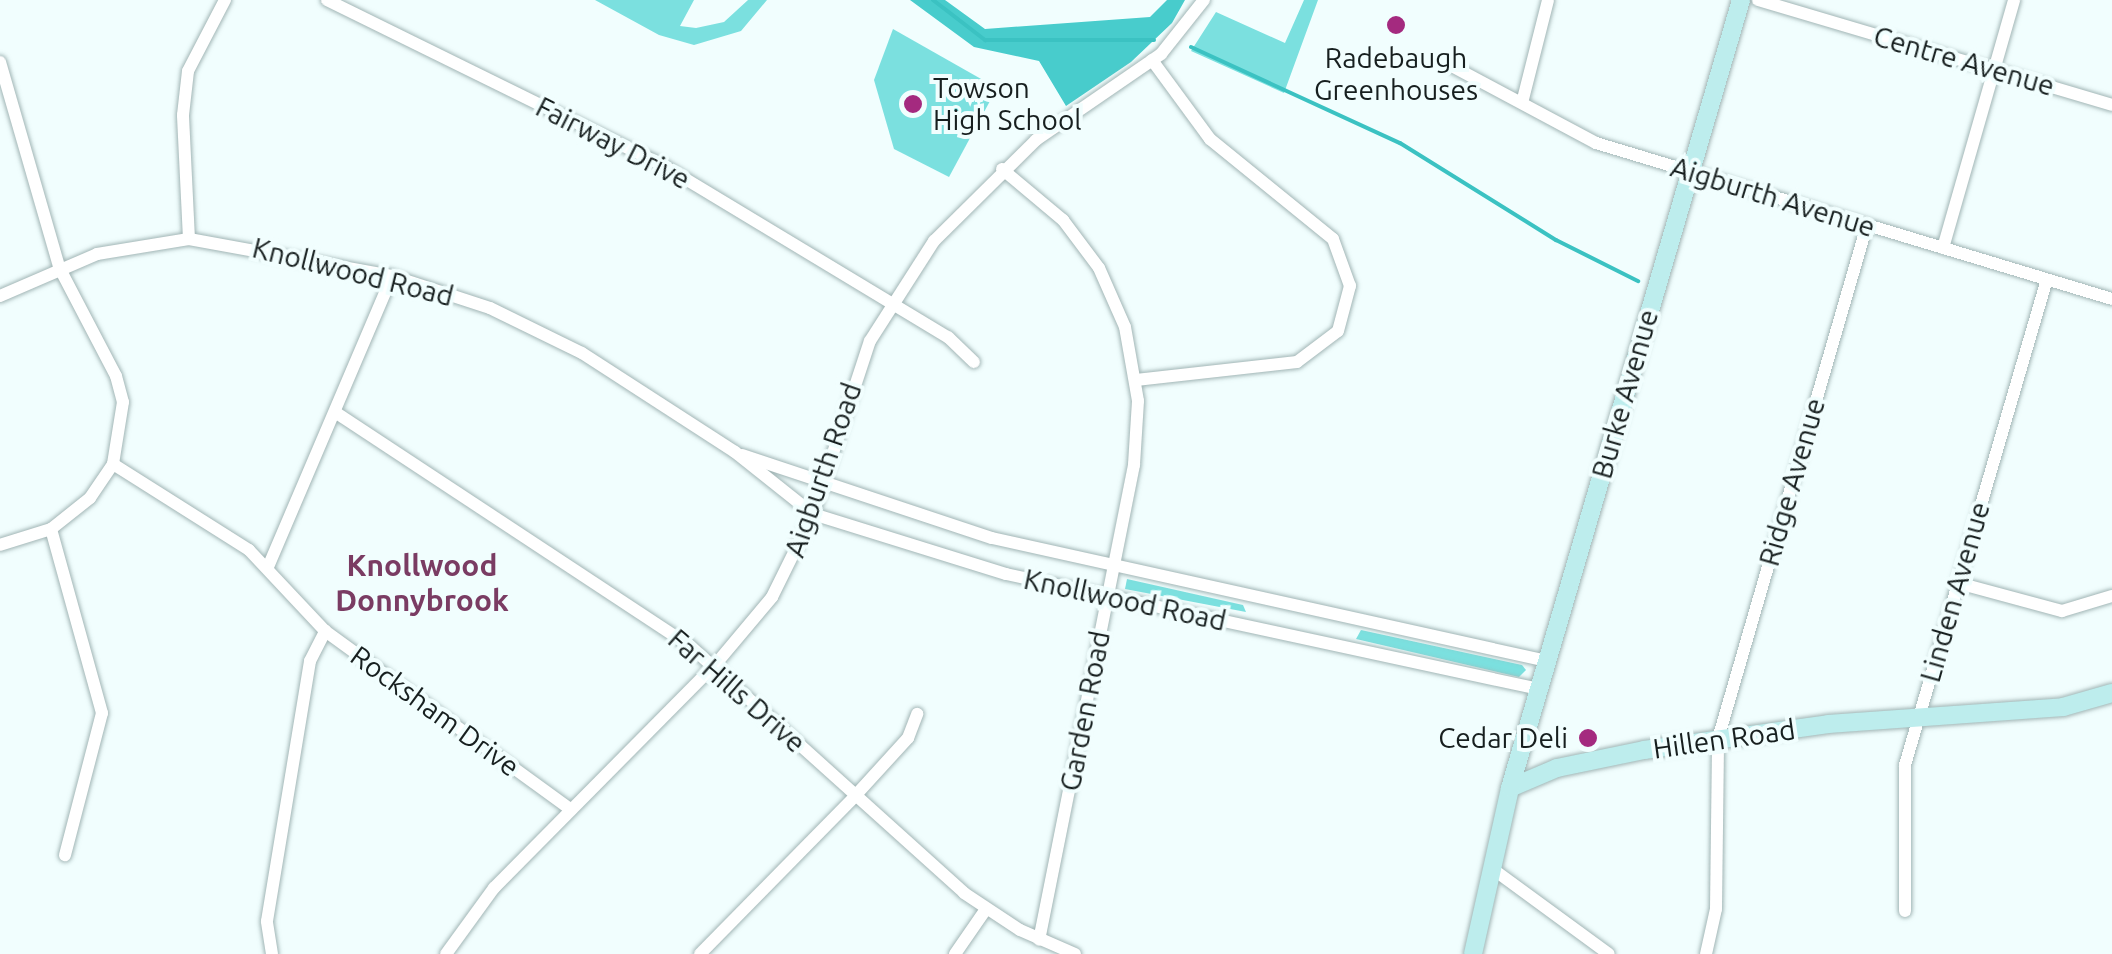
<!DOCTYPE html>
<style>
body{margin:0}
#map{position:relative;width:2112px;height:954px;overflow:hidden;background:#f1fefe;font-family:Ubuntu,sans-serif}
div>[style]{position:absolute}
.green>*{inset:0;background:#7be0df}
.forest>*{inset:0;background:#48cccc}
.stream>*{height:4px;margin:-2px;padding:0 2px;transform-origin:2px;border-radius:2px;background:#3bc2c2}
.roads{filter:drop-shadow(0 0 2px #a1b5b5) drop-shadow(0 0 2px #a1b5b5)}
.street>*{height:12px;margin:-6px;padding:0 6px;transform-origin:6px;border-radius:6px;background:#fff}
.secondary>*{height:18px;margin:-9px;padding:0 9px;transform-origin:9px;border-radius:9px;background:#bdeded}
.dots>*{width:28px;height:28px;translate:-50% -50%;box-sizing:border-box;border:5px solid #f1fefe;border-radius:50%}
span{translate:-50% -50%;white-space:nowrap;text-align:center;line-height:1.15;-webkit-text-stroke:8px #f1fefe;paint-order:stroke}
.poi-label{font-size:28px;color:#171f1f}
.left{translate:0 -50%;text-align:left}
.right{translate:-100% -50%;text-align:right}
.street-label{font-size:28px;color:#171f1f}
.neighbourhood-label{font-size:30px;color:#7a3c63;font-weight:700}
</style>
<div id="map">
<div class="green">
<div style="clip-path:polygon(595px 0,694px 0,680px 26px,696px 28px,724px 22px,748px 0,767px 0,741px 31px,694px 45px,659px 35px)"></div>
<div style="clip-path:polygon(1304px 0,1318px 0,1284px 93px,1191px 51px,1216px 12px,1285px 43px)"></div>
<div style="clip-path:polygon(893px 29px,997px 88px,949px 177px,894px 149px,874px 80px)"></div>
<div style="clip-path:polygon(1127px 579px,1243px 605px,1246px 612px,1125px 589px)"></div>
<div style="clip-path:polygon(1361px 630px,1522px 665px,1526px 670px,1519px 677px,1356px 639px)"></div>
</div>
<div class="forest">
<div style="clip-path:polygon(910px 0,945px 0,985px 29px,1150px 17px,1167px 0,1185px 0,1172px 23px,1131px 62px,1066px 106px,1039px 61px,974px 47px)"></div>
</div>
<div class="stream">
<div style="left:933px;top:0;width:66px;rotate:37.6deg"></div>
<div style="left:985px;top:40px;width:169px"></div>
<div style="left:1191px;top:47px;width:230px;rotate:24.7deg"></div>
<div style="left:1400px;top:143px;width:184px;rotate:31.9deg"></div>
<div style="left:1556px;top:240px;width:92px;rotate:26.6deg"></div>
</div>
<div class="roads">
<div class="street">
<div style="left:327px;top:0;width:376px;rotate:26.2deg"></div>
<div style="left:664px;top:166px;width:332px;rotate:31.1deg"></div>
<div style="left:948px;top:337px;width:36px;rotate:44deg"></div>
<div style="left:1758px;top:0;width:369px;rotate:16.5deg"></div>
<div style="left:0;top:62px;width:213px;rotate:73.9deg"></div>
<div style="left:59px;top:267px;width:123px;rotate:62.4deg"></div>
<div style="left:116px;top:376px;width:27px;rotate:75deg"></div>
<div style="left:123px;top:402px;width:63px;rotate:99.2deg"></div>
<div style="left:113px;top:464px;width:41px;rotate:124.1deg"></div>
<div style="left:90px;top:498px;width:50px;rotate:141.5deg"></div>
<div style="left:51px;top:529px;width:53px;rotate:162.6deg"></div>
<div style="left:1448px;top:64px;width:168px;rotate:28.1deg"></div>
<div style="left:1596px;top:143px;width:539px;rotate:16.82deg"></div>
<div style="left:1522px;top:103px;width:106px;rotate:-75.8deg"></div>
<div style="left:1002px;top:169px;width:80px;rotate:39.9deg"></div>
<div style="left:1063px;top:220px;width:60px;rotate:53.1deg"></div>
<div style="left:1099px;top:268px;width:64px;rotate:66.2deg"></div>
<div style="left:1125px;top:327px;width:75px;rotate:80deg"></div>
<div style="left:1138px;top:401px;width:64px;rotate:93.6deg"></div>
<div style="left:1134px;top:465px;width:484px;rotate:101.3deg"></div>
<div style="left:189px;top:239px;width:124px;rotate:-92.8deg"></div>
<div style="left:183px;top:115px;width:44px;rotate:-83.5deg"></div>
<div style="left:188px;top:71px;width:80px;rotate:-62.5deg"></div>
<div style="left:1943px;top:248px;width:258px;rotate:-74deg"></div>
<div style="left:0;top:296px;width:106px;rotate:-23.4deg"></div>
<div style="left:97px;top:254px;width:93px;rotate:-9.3deg"></div>
<div style="left:189px;top:239px;width:206px;rotate:10.3deg"></div>
<div style="left:392px;top:276px;width:103px;rotate:18.1deg"></div>
<div style="left:490px;top:308px;width:102px;rotate:26.1deg"></div>
<div style="left:582px;top:353px;width:182px;rotate:32.9deg"></div>
<div style="left:735px;top:452px;width:100px;rotate:38.5deg"></div>
<div style="left:813px;top:514px;width:202px;rotate:17.3deg"></div>
<div style="left:1006px;top:574px;width:545px;rotate:12.18deg"></div>
<div style="left:1136px;top:380px;width:162px;rotate:-6.4deg"></div>
<div style="left:1297px;top:362px;width:51px;rotate:-37.1deg"></div>
<div style="left:1338px;top:331px;width:47px;rotate:-75.1deg"></div>
<div style="left:1350px;top:286px;width:50px;rotate:-109.9deg"></div>
<div style="left:1333px;top:239px;width:159px;rotate:-140.9deg"></div>
<div style="left:1210px;top:139px;width:98px;rotate:-126.3deg"></div>
<div style="left:335px;top:412px;width:424px;rotate:33.4deg"></div>
<div style="left:689px;top:645px;width:370px;rotate:42deg"></div>
<div style="left:964px;top:893px;width:67px;rotate:33.5deg"></div>
<div style="left:1020px;top:930px;width:60px;rotate:23.6deg"></div>
<div style="left:742px;top:455px;width:263px;rotate:18.4deg"></div>
<div style="left:992px;top:538px;width:568px;rotate:12.5deg"></div>
<div style="left:113px;top:464px;width:161px;rotate:32.3deg"></div>
<div style="left:249px;top:550px;width:111px;rotate:46.8deg"></div>
<div style="left:325px;top:631px;width:304px;rotate:36deg"></div>
<div style="left:51px;top:529px;width:191px;rotate:74.5deg"></div>
<div style="left:102px;top:713px;width:147px;rotate:104.6deg"></div>
<div style="left:268px;top:567px;width:316px;rotate:-66.9deg"></div>
<div style="left:1958px;top:583px;width:108px;rotate:15.1deg"></div>
<div style="left:2062px;top:611px;width:52px;rotate:-16.7deg"></div>
<div style="left:1490px;top:867px;width:147px;rotate:36.2deg"></div>
<div style="left:1905px;top:911px;width:146px;rotate:-90deg"></div>
<div style="left:1905px;top:765px;width:506px;rotate:-73.71deg"></div>
<div style="left:272px;top:954px;width:33px;rotate:-99deg"></div>
<div style="left:267px;top:921px;width:264px;rotate:-80.6deg"></div>
<div style="left:310px;top:661px;width:34px;rotate:-63deg"></div>
<div style="left:446px;top:954px;width:82px;rotate:-54deg"></div>
<div style="left:494px;top:888px;width:314px;rotate:-45.3deg"></div>
<div style="left:715px;top:665px;width:89px;rotate:-50deg"></div>
<div style="left:772px;top:597px;width:93px;rotate:-63.7deg"></div>
<div style="left:813px;top:514px;width:182px;rotate:-71.8deg"></div>
<div style="left:870px;top:341px;width:119px;rotate:-57.4deg"></div>
<div style="left:934px;top:241px;width:144px;rotate:-44.7deg"></div>
<div style="left:1036px;top:140px;width:152px;rotate:-34.5deg"></div>
<div style="left:1161px;top:54px;width:69px;rotate:-51.5deg"></div>
<div style="left:700px;top:954px;width:221px;rotate:-45.5deg"></div>
<div style="left:855px;top:796px;width:79px;rotate:-47.6deg"></div>
<div style="left:908px;top:738px;width:26px;rotate:-69deg"></div>
<div style="left:955px;top:954px;width:55px;rotate:-55.4deg"></div>
<div style="left:1706px;top:954px;width:46px;rotate:-77.5deg"></div>
<div style="left:1716px;top:909px;width:170px;rotate:-89.3deg"></div>
<div style="left:1718px;top:739px;width:535px;rotate:-73.83deg"></div>
</div>
<div class="secondary">
<div style="left:1510px;top:788px;width:51px;rotate:-23.1deg"></div>
<div style="left:1557px;top:768px;width:89px;rotate:-11.7deg"></div>
<div style="left:1644px;top:750px;width:186px;rotate:-8deg"></div>
<div style="left:1828px;top:724px;width:236px;rotate:-4.1deg"></div>
<div style="left:2063px;top:707px;width:51px;rotate:-15.9deg"></div>
<div style="left:1473px;top:954px;width:170px;rotate:-77.4deg"></div>
<div style="left:1510px;top:788px;width:821px;rotate:-73.66deg"></div>
</div>
</div>
<div class="dots">
<div style="left:1396px;top:25px;background:#a42a7f"></div>
<div style="left:913px;top:104px;background:#a42a7f"></div>
<div style="left:1588px;top:738px;background:#a42a7f"></div>
</div>
<div class="poi-label">
<span style="left:1396px;top:74px">Radebaugh<br>Greenhouses</span>
<span class="left" style="left:933px;top:104px">Towson<br>High School</span>
<span class="right" style="left:1568px;top:738px">Cedar Deli</span>
</div>
<div class="street-label">
<span style="left:1964px;top:61px;rotate:16deg">Centre Avenue</span>
<span style="left:613px;top:143px;rotate:27deg">Fairway Drive</span>
<span style="left:1773px;top:197px;rotate:17deg">Aigburth Avenue</span>
<span style="left:353px;top:272px;rotate:14deg">Knollwood Road</span>
<span style="left:1625px;top:394px;rotate:-74deg">Burke Avenue</span>
<span style="left:823px;top:470px;rotate:-71deg">Aigburth Road</span>
<span style="left:1792px;top:482px;rotate:-74deg">Ridge Avenue</span>
<span style="left:1955px;top:592px;rotate:-74deg">Linden Avenue</span>
<span style="left:1125px;top:600px;rotate:12deg">Knollwood Road</span>
<span style="left:737px;top:691px;rotate:41deg">Far Hills Drive</span>
<span style="left:435px;top:711px;rotate:36deg">Rocksham Drive</span>
<span style="left:1085px;top:711px;rotate:-79deg">Garden Road</span>
<span style="left:1724px;top:739px;rotate:-8deg">Hillen Road</span>
</div>
<div class="neighbourhood-label">
<span style="left:422px;top:582px">Knollwood<br>Donnybrook</span>
</div>
</div>
